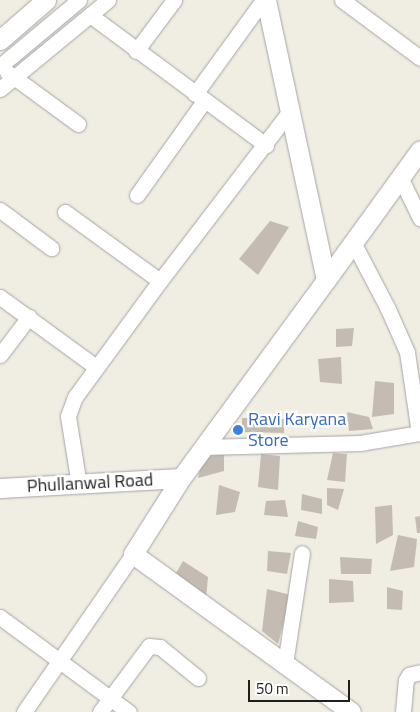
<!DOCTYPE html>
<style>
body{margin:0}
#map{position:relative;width:420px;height:712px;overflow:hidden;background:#f0ede3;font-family:"Titillium Web",sans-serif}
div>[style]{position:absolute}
.building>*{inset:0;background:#c4bcb3}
.roads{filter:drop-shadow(0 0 1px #a5a5a5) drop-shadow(0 0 1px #a5a5a5)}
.minor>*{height:15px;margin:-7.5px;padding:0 7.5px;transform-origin:7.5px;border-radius:7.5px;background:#fff}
.tertiary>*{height:19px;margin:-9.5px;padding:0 9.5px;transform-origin:9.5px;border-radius:9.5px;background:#fff}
.dots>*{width:14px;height:14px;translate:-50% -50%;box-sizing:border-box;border:2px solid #fff;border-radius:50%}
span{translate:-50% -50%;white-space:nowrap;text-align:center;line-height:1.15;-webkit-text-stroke:4.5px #fff;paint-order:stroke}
.shop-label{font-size:18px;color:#366cbe}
.left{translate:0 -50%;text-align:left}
.street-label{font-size:18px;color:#1e1e1e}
.scale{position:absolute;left:248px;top:680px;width:102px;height:22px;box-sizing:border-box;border:2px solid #1e1e1e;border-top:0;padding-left:6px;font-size:15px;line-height:18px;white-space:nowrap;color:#1e1e1e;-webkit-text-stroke:4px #fff;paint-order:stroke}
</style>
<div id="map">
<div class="building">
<div style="clip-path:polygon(270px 221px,289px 227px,258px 275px,239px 259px)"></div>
<div style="clip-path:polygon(354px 328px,352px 346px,336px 347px,336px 329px)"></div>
<div style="clip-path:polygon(341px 357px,342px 384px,320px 382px,318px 359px)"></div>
<div style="clip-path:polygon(375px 381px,394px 383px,394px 414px,372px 417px)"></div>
<div style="clip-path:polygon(347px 412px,369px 417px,373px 429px,349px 431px)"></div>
<div style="clip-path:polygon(242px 418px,284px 419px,284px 433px,242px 432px)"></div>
<div style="clip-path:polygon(204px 452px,224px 454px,224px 471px,198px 478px)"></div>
<div style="clip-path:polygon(333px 453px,347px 454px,345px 482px,327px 480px)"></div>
<div style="clip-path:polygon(261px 454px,280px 456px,278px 490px,258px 487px)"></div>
<div style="clip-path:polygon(219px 485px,240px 492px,235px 512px,216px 515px)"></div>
<div style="clip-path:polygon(327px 488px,344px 489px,338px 510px,327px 505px)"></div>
<div style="clip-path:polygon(302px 494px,322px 499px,322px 514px,301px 510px)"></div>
<div style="clip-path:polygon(285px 500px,288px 517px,264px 515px,266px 501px)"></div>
<div style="clip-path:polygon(392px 505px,393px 535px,376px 544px,375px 507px)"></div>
<div style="clip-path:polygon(420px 516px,420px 533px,417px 533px,415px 517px)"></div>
<div style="clip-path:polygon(298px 521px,318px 527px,316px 539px,295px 536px)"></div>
<div style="clip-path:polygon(398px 535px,417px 539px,414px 567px,390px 571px)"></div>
<div style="clip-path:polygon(268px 551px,291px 553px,287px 574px,267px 571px)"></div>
<div style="clip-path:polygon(340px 557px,372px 559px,371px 574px,341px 574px)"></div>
<div style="clip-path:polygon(183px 561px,208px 577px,206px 599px,175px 575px)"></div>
<div style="clip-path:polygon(329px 579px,353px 581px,354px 602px,329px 603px)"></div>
<div style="clip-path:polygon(387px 587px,403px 591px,402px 610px,387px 609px)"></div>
<div style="clip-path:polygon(267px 589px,291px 595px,278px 644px,262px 631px)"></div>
</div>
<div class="roads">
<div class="minor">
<div style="left:342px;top:0;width:97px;rotate:36.6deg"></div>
<div style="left:90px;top:15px;width:219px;rotate:36.5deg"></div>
<div style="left:136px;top:51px;width:64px;rotate:-53.3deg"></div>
<div style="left:0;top:66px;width:103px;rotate:-39.9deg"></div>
<div style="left:7px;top:72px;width:88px;rotate:36.2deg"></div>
<div style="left:0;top:89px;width:140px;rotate:-39.5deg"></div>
<div style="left:195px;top:94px;width:116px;rotate:-54.1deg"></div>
<div style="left:400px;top:177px;width:46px;rotate:64deg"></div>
<div style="left:137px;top:195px;width:115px;rotate:-54.5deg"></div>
<div style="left:0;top:210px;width:64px;rotate:36.7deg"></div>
<div style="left:65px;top:212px;width:117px;rotate:36deg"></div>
<div style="left:353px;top:242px;width:76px;rotate:62.4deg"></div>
<div style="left:388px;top:309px;width:47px;rotate:66.2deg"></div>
<div style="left:407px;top:352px;width:82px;rotate:81.6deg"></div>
<div style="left:0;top:297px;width:119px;rotate:36.1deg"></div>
<div style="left:0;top:355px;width:48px;rotate:-52.7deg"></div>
<div style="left:203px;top:447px;width:157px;rotate:-1.5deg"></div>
<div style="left:360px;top:443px;width:61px;rotate:-9.5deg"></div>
<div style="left:79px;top:485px;width:70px;rotate:-99.1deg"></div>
<div style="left:68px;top:416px;width:20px;rotate:-70deg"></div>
<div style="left:75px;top:397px;width:144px;rotate:-53.8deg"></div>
<div style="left:160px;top:281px;width:213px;rotate:-52.6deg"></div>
<div style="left:0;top:617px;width:160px;rotate:36.4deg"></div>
<div style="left:285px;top:664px;width:112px;rotate:-81.3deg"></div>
<div style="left:24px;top:712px;width:192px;rotate:-55.4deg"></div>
<div style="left:100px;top:712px;width:82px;rotate:-53.4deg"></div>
<div style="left:149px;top:646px;width:11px;rotate:5deg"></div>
<div style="left:160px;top:647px;width:49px;rotate:39.2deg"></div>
<div style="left:403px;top:712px;width:32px;rotate:-85deg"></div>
<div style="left:406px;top:680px;width:6px;rotate:-59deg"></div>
<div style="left:409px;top:675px;width:11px;rotate:-15deg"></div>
</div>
<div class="tertiary">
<div style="left:266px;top:0;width:286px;rotate:77.9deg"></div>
<div style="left:326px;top:280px;width:245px;rotate:126.2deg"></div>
<div style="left:181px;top:478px;width:90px;rotate:122.3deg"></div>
<div style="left:133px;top:554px;width:269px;rotate:35.9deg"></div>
<div style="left:0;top:40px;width:61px;rotate:-41deg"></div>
<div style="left:326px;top:280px;width:160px;rotate:-54.1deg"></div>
<div style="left:0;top:488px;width:181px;rotate:-3.2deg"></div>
</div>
</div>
<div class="dots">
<div style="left:238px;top:430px;background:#3f7fe0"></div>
</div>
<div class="shop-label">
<span class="left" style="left:248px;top:430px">Ravi Karyana<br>Store</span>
</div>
<div class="street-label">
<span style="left:90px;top:483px;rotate:-3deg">Phullanwal Road</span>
</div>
<div class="scale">50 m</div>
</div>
